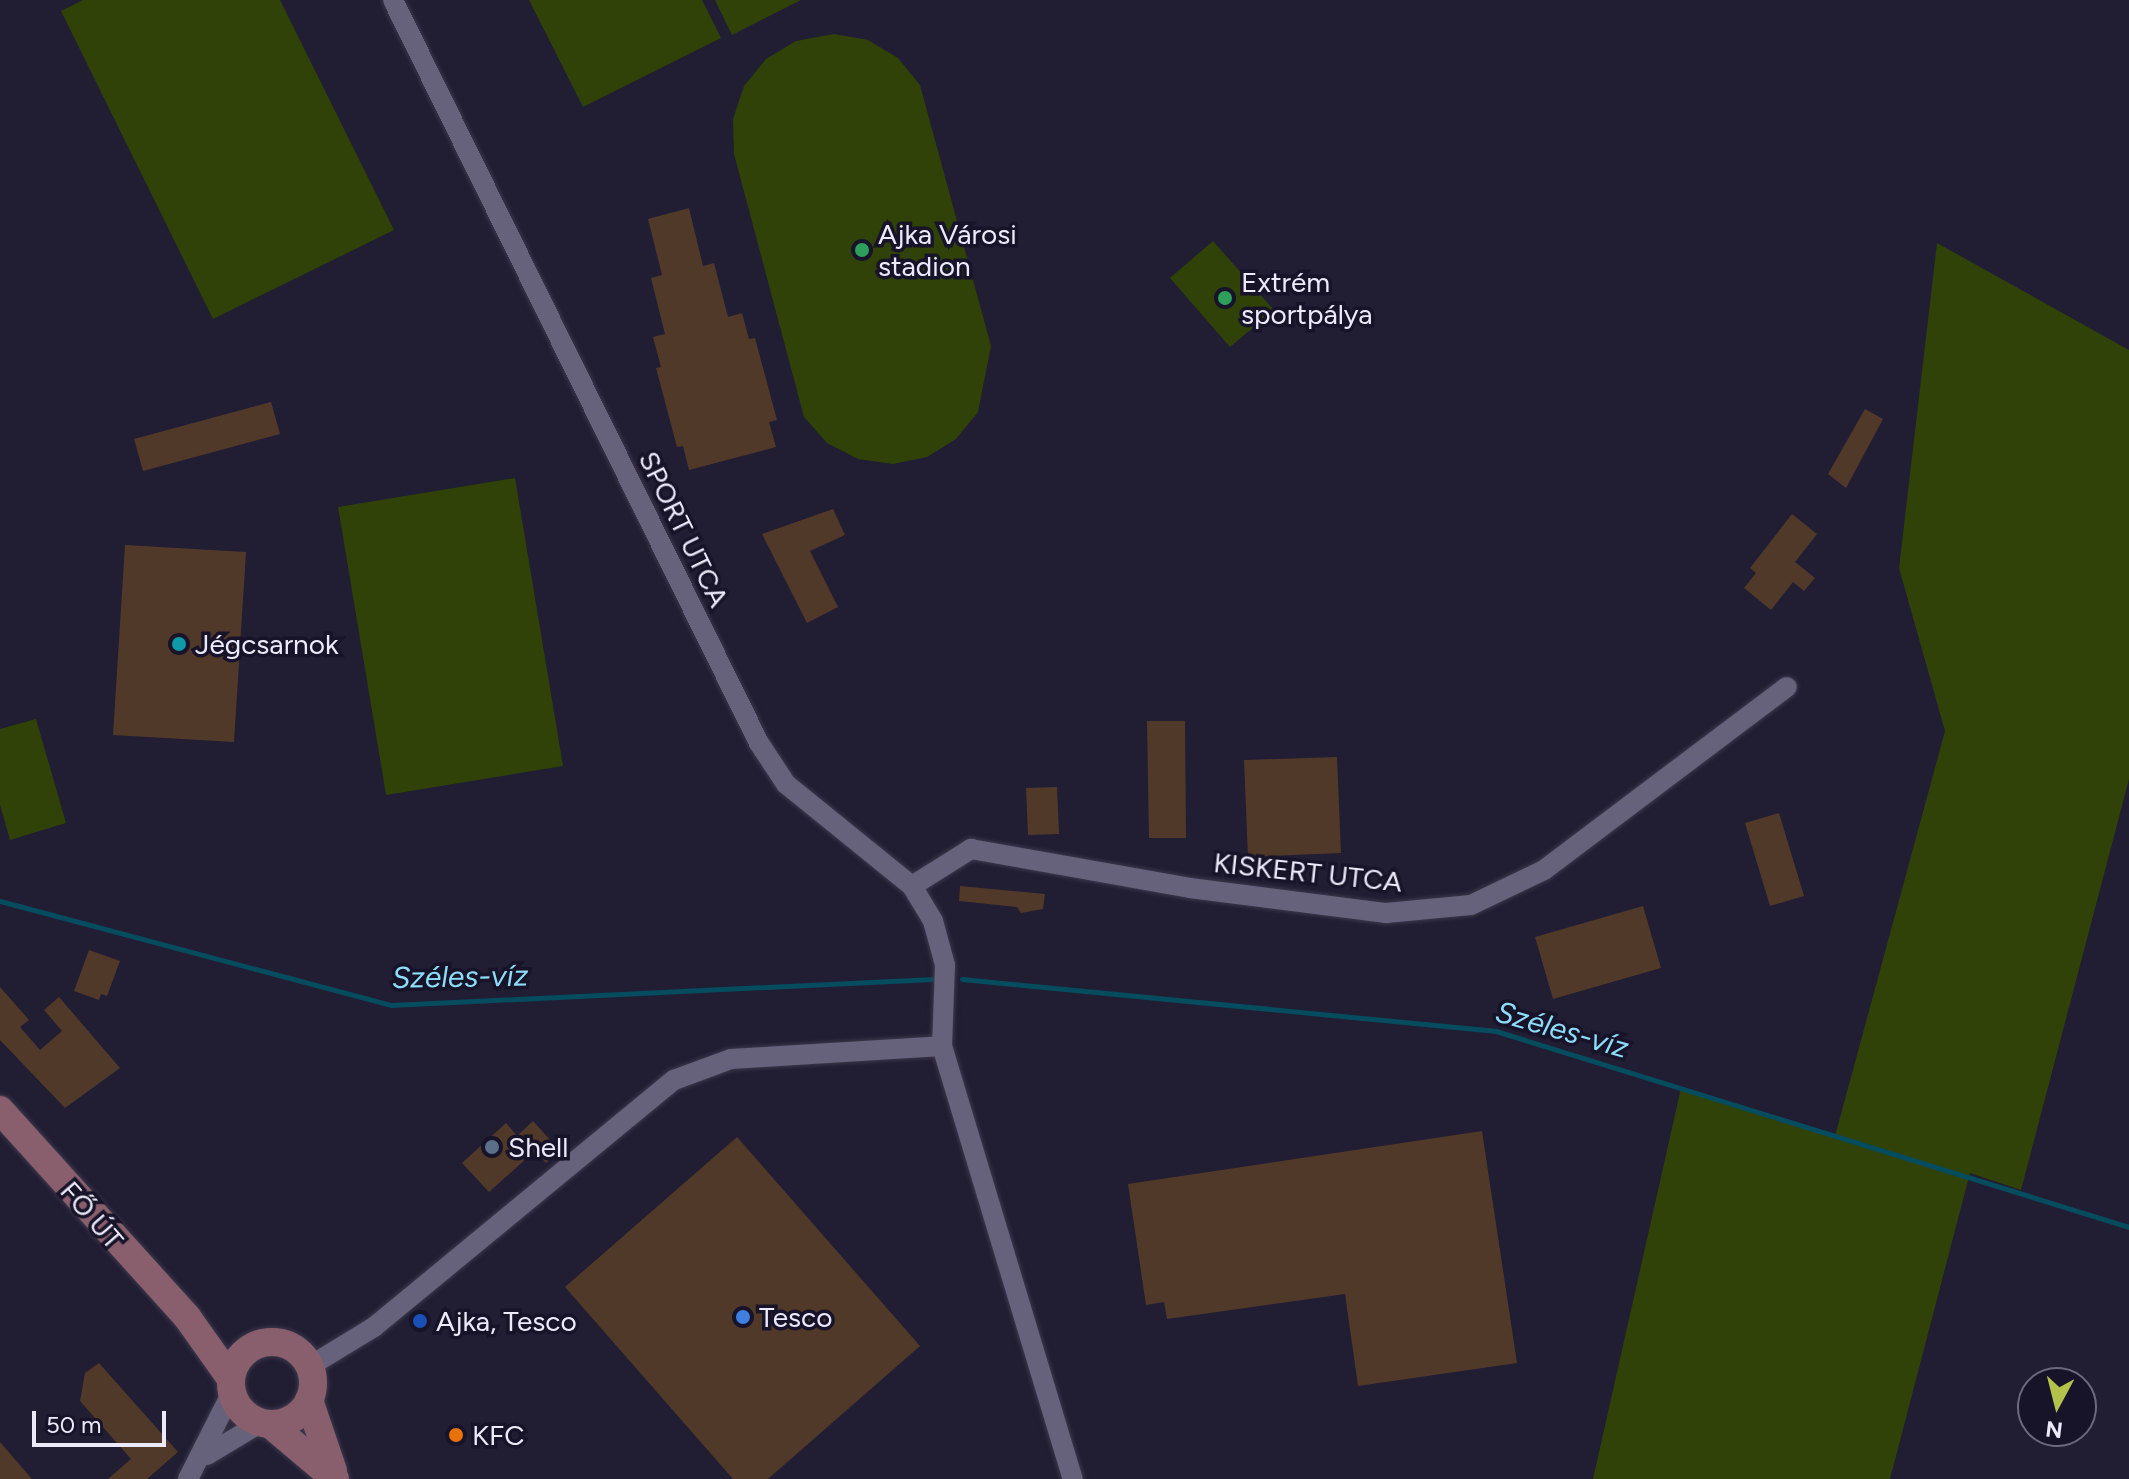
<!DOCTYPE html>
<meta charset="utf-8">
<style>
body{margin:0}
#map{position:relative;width:2129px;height:1479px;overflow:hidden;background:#211d33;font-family:Figtree,sans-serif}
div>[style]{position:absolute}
.green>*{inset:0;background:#304207}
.stream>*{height:5px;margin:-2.5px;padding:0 2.5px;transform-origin:2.5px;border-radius:2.5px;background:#054c5f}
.building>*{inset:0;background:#51392a}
.roads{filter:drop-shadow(0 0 2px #3c384b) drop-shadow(0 0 2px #3c384b)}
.minor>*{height:20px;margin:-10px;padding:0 10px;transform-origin:10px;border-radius:10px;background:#66627c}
.secondary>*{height:28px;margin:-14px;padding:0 14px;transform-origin:14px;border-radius:14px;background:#895f6d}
.secondary>.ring{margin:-14px;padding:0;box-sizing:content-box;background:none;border:28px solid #895f6d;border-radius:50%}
.dots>*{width:22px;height:22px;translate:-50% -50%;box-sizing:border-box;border:4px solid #171329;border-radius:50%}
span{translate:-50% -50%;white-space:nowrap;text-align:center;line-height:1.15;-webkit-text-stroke:7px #171329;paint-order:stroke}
.poi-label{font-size:28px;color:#eceafa}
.left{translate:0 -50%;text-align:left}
.street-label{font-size:28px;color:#eceafa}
.water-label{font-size:30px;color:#8dddf9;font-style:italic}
.north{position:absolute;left:2017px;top:1367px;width:80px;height:80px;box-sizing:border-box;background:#171329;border:2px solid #6c697d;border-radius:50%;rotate:187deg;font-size:22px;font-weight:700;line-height:32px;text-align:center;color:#eceafa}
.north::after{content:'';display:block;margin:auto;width:28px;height:36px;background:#b3c24b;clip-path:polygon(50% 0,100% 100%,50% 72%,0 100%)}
.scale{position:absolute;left:32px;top:1411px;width:134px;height:36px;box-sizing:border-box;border:4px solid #eceafa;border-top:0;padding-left:10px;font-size:24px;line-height:28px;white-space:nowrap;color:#eceafa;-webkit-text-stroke:6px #171329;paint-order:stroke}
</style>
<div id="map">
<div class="green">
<div style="clip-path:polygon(83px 0,280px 0,394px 230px,213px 319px,61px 11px)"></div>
<div style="clip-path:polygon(529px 0,702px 0,721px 38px,583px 107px)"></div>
<div style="clip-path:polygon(715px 0,801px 0,732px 35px)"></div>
<div style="clip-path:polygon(834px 34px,868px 40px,898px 58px,920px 85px,991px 346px,978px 412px,956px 439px,927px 457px,893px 464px,858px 459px,827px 443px,804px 417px,734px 154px,733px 119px,744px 86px,766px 59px,796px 41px)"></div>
<div style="clip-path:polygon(1213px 241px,1274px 310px,1230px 347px,1170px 278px)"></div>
<div style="clip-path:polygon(1937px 243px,2129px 350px,2129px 779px,2021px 1190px,1970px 1173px,1890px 1479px,1593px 1479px,1681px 1088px,1835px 1136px,1945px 731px,1899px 568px)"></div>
<div style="clip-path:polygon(515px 478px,563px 766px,386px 795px,338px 507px)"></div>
<div style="clip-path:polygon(36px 719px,66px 823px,10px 840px,0 805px,0 729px)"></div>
</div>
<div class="stream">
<div style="left:0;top:901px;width:405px;rotate:14.9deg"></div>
<div style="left:391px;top:1005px;width:543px;rotate:-2.75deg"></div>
<div style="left:962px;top:979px;width:537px;rotate:5.56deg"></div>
<div style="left:1496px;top:1031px;width:663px;rotate:17.2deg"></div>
</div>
<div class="building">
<div style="clip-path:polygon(689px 208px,703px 266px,714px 263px,728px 317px,742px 313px,749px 339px,755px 338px,777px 420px,769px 422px,776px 447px,689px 470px,683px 446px,677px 447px,656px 368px,661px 367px,653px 337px,665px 334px,651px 278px,662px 275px,648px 219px)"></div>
<div style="clip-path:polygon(271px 402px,280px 434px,143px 471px,134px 439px)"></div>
<div style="clip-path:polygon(1865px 409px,1883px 419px,1846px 488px,1828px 474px)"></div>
<div style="clip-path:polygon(833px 509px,845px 535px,810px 551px,838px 607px,807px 623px,762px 534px)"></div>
<div style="clip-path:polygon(1792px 514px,1817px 534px,1795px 562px,1815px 578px,1804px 591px,1793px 582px,1771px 610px,1744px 588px,1756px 573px,1750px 568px)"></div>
<div style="clip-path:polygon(125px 545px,246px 552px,234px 742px,113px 735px)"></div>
<div style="clip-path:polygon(1147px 721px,1185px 721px,1186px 838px,1149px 838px)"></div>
<div style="clip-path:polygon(1337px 757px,1341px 853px,1248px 857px,1244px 760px)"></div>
<div style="clip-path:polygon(1057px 787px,1059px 834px,1028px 835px,1026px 788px)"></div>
<div style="clip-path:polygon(1779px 813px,1804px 896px,1770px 906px,1745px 823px)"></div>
<div style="clip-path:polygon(960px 886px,1045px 894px,1043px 909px,1021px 913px,1017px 907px,959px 901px)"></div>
<div style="clip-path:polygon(1643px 906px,1661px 968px,1553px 999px,1535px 937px)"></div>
<div style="clip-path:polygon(89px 950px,120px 961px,107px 996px,101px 994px,99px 1000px,74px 991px)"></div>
<div style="clip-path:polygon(0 987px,29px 1020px,20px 1027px,40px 1050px,62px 1031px,44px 1010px,59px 997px,120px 1068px,65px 1108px,0 1040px)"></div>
<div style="clip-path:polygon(533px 1121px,560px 1151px,546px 1163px,535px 1151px,489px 1192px,462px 1163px,506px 1123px,517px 1136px)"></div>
<div style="clip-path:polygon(1482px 1131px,1517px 1363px,1358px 1386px,1345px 1294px,1167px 1319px,1164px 1302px,1146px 1305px,1128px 1184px)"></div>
<div style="clip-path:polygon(737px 1137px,920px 1346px,768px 1479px,733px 1479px,565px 1287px)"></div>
<div style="clip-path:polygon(99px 1363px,178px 1452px,147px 1479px,108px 1479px,131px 1459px,80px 1401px,85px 1373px)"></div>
<div style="clip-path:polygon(0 1442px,32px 1479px,0 1479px)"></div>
</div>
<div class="roads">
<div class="minor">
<div style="left:393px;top:0;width:828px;rotate:63.78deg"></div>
<div style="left:759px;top:743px;width:49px;rotate:56.6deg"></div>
<div style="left:786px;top:784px;width:162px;rotate:39deg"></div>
<div style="left:912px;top:886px;width:41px;rotate:59deg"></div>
<div style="left:933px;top:921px;width:46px;rotate:74.7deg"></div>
<div style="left:945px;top:965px;width:81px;rotate:92.1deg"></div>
<div style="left:942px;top:1046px;width:452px;rotate:73.2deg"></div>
<div style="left:912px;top:886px;width:70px;rotate:-32.1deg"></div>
<div style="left:971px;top:849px;width:222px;rotate:10.1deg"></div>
<div style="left:1190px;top:888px;width:198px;rotate:7.3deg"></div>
<div style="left:1386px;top:913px;width:85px;rotate:-5.4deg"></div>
<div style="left:1471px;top:905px;width:81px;rotate:-25.6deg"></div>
<div style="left:1544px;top:870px;width:304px;rotate:-37deg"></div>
<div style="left:310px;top:1366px;width:75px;rotate:-31.4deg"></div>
<div style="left:374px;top:1327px;width:389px;rotate:-39.5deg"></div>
<div style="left:674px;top:1080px;width:61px;rotate:-20.2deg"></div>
<div style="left:731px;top:1059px;width:211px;rotate:-3.5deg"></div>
<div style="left:207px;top:1455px;width:64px;rotate:-31deg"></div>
<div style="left:188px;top:1479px;width:97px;rotate:-63.2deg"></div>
</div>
<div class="secondary">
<div style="left:0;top:1110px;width:279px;rotate:47.9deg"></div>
<div style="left:187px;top:1317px;width:76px;rotate:54.6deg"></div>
<div class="ring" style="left:231px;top:1342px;width:54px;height:54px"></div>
<div style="left:309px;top:1400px;width:75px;rotate:71.3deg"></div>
<div style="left:270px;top:1424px;width:85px;rotate:40.2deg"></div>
</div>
</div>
<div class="dots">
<div style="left:862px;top:250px;background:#2e9e5b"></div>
<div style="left:1225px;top:298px;background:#2e9e5b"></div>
<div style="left:179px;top:644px;background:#0f9aa8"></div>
<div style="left:492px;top:1147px;background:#5c6f8a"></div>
<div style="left:743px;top:1317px;background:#3f7fe0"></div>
<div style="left:420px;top:1321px;background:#1a4fb4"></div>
<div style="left:456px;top:1435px;background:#e8710a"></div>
</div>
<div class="poi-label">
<span class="left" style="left:878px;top:250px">Ajka Városi<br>stadion</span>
<span class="left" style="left:1241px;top:298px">Extrém<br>sportpálya</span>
<span class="left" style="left:195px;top:644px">Jégcsarnok</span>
<span class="left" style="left:508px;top:1147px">Shell</span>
<span class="left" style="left:759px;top:1317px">Tesco</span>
<span class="left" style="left:436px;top:1321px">Ajka, Tesco</span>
<span class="left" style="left:472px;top:1435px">KFC</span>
</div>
<div class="street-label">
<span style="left:684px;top:529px;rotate:64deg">SPORT UTCA</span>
<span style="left:1308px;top:872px;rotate:6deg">KISKERT UTCA</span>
<span style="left:92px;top:1215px;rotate:49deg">FŐ ÚT</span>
</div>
<div class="water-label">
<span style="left:460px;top:977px;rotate:-1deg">Széles-víz</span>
<span style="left:1562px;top:1030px;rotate:16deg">Széles-víz</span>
</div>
<div class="north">N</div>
<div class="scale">50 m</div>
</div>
